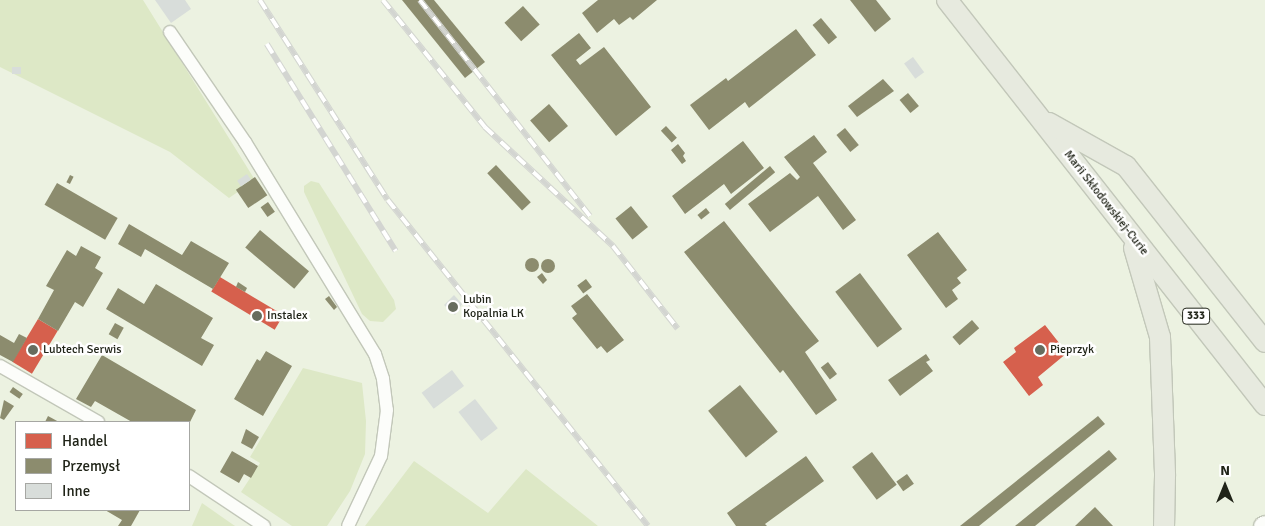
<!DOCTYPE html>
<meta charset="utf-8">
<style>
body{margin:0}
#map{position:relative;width:1265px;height:526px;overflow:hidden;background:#ecf2e1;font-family:Signika,sans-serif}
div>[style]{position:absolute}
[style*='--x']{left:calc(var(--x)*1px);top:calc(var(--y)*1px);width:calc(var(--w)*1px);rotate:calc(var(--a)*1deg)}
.green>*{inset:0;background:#dde8c6}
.shops>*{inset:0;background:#d6604d;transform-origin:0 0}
.industry>*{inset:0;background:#8c8c6e;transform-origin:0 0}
.round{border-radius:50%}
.building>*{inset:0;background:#d8ddda;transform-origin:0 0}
.roads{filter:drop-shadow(1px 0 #c2c7b9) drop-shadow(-1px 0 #c2c7b9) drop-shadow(0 1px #c2c7b9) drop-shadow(0 -1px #c2c7b9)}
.minor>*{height:12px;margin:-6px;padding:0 6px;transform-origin:6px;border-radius:6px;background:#fcfdfa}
.secondary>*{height:19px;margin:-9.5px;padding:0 9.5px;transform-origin:9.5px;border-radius:9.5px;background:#fcfdfa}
.primary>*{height:20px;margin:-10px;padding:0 10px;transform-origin:10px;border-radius:10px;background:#e7eadf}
.rail>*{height:5.5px;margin-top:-2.75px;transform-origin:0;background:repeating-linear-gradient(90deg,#fff 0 11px,#d3d5d1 0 22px);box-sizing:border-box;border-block:1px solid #d3d5d1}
.dots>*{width:14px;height:14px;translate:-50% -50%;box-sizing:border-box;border:2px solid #fff;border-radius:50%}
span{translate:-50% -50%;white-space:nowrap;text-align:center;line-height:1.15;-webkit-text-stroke:5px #fff;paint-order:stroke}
.shield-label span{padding:1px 4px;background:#fff;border:1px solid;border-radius:4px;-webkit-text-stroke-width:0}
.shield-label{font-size:11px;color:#202418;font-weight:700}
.street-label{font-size:12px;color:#202418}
.poi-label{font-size:12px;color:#202418}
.left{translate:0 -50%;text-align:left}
.legend{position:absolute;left:15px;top:421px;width:175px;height:90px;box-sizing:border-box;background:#fff;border:1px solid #a6a7a3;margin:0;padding:6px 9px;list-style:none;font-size:15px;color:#202418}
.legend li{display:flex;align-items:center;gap:10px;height:25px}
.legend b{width:25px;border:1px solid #a6a7a3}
.north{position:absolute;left:1200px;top:461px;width:50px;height:50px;-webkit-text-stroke:4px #fff;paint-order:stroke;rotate:0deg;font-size:14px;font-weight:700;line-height:20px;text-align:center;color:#202418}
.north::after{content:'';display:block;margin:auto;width:18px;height:22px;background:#202418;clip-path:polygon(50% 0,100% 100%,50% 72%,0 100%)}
</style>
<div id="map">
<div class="green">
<div style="clip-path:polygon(0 0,143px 0,255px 180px,229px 198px,170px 152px,0 67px)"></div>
<div style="clip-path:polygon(311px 181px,319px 183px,394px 300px,396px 309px,383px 322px,370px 321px,362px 314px,304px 192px,304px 186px)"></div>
<div style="clip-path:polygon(303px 368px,362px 383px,366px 421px,365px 454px,350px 491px,327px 526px,292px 526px,241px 492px,260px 463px,250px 457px)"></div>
<div style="clip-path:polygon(414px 461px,488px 513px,526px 469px,598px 526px,365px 526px)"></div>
<div style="clip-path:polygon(202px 503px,235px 526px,192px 526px)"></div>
</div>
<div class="shops">
<div style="left:220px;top:277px;width:74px;height:17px;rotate:31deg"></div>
<div style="left:38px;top:319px;width:23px;height:50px;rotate:31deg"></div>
<div style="clip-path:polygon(1045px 325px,1067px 353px,1038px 377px,1043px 385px,1029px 396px,1003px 362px,1016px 352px,1014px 348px)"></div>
</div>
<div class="industry">
<div style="clip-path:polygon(402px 0,434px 0,485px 62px,465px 78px)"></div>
<div style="clip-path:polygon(598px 0,657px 0,633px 20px,630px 17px,619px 25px,614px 19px,597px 33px,582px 13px)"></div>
<div style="clip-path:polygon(850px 0,876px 0,891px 19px,875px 32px)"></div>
<div style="left:523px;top:6px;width:25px;height:25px;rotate:48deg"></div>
<div style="left:821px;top:18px;width:25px;height:11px;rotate:50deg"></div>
<div style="clip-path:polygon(796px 29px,816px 55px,749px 108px,745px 102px,709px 130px,690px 105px,726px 78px,728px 81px)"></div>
<div style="clip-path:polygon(579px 33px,591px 48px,576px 60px,580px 65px,604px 47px,651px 107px,616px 136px,551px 55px)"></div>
<div style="clip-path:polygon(883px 79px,894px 91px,857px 117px,848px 106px)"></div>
<div style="left:908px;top:93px;width:17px;height:11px;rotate:50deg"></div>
<div style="left:549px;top:104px;width:29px;height:25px;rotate:49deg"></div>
<div style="left:666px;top:126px;width:16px;height:7px;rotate:47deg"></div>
<div style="left:845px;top:128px;width:22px;height:11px;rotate:51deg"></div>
<div style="clip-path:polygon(814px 135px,827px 152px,813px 163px,856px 220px,843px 230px,818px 196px,770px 232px,748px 204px,790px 173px,797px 180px,800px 177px,784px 157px)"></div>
<div style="clip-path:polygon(743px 141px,764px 168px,731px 194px,724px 184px,685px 214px,672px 196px)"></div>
<div style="clip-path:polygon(678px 144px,685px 153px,683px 156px,686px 161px,682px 164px,671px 150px)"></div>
<div style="left:496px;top:165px;width:51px;height:12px;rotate:47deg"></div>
<div style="left:770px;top:166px;width:8px;height:59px;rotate:50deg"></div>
<div style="left:70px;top:175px;width:4px;height:8px;rotate:27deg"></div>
<div style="left:255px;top:177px;width:22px;height:23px;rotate:56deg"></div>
<div style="left:57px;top:183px;width:70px;height:25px;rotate:30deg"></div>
<div style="left:268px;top:202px;width:12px;height:9px;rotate:55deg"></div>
<div style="left:631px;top:206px;width:27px;height:20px;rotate:51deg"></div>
<div style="left:706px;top:208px;width:6px;height:11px;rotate:51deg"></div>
<div style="clip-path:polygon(724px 221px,819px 341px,805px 352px,837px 400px,816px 415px,783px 370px,780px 373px,684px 252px)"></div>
<div style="clip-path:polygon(129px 224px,182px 255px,191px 241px,229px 263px,213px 289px,145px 249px,141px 257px,118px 244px)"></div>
<div style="left:260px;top:230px;width:64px;height:23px;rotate:40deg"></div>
<div style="clip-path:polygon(938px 232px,967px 270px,957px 278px,961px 283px,952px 290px,958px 299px,946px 308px,907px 255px)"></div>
<div style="clip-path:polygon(81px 246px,101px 257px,95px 268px,103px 273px,83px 307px,75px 302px,58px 331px,38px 319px,54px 290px,46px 286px,67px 250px,76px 256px)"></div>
<div class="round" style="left:525px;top:258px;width:14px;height:14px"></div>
<div class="round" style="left:541px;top:259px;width:14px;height:14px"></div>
<div style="clip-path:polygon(542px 273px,547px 280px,543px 284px,537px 277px)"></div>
<div style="left:860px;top:273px;width:70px;height:31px;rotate:53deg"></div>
<div style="left:586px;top:279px;width:10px;height:11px;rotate:53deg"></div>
<div style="clip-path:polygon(238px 282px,247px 288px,245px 292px,236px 287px)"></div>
<div style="clip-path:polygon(156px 284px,213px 318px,201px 338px,214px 345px,202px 366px,106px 309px,118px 288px,144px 304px)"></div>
<div style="clip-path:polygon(587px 294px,624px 340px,607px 353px,601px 346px,597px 349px,572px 318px,577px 314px,571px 306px)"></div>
<div style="clip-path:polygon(329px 296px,337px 307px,334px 310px,325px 299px)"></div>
<div style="left:972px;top:320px;width:11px;height:26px;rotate:49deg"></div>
<div style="left:115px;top:323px;width:10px;height:13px;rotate:29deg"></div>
<div style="clip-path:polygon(19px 334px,27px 338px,13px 362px,0 355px,0 335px,14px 343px)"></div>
<div style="clip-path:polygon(266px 351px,292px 366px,263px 416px,234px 399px,257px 359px,260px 361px)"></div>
<div style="clip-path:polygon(926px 354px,930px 360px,926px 362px,933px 371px,900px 396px,888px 380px)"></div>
<div style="clip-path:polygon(102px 355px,196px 410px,190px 422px,132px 422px,95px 401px,91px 407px,76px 399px)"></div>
<div style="left:828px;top:362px;width:15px;height:9px;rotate:53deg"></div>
<div style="left:740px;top:385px;width:60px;height:41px;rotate:51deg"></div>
<div style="left:13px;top:387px;width:12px;height:6px;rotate:35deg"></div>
<div style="clip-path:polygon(4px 400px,14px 406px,4px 420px,0 418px)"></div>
<div style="clip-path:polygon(48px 416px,59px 422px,45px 422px)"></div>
<div style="clip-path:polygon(1098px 416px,1105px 424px,979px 526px,960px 526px)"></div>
<div style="clip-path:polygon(246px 429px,259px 437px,252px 449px,241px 443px)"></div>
<div style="clip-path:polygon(1109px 450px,1117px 459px,1035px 526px,1015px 526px)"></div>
<div style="clip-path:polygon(232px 451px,258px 466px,251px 478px,244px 474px,239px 483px,220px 472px)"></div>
<div style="left:872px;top:452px;width:41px;height:25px;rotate:53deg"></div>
<div style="clip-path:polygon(806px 456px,824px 481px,765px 524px,767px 526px,736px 526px,727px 513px)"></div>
<div style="left:907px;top:474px;width:12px;height:13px;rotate:55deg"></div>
<div style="clip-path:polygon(1095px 507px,1113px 526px,1075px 526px)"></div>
<div style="clip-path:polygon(105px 510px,140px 510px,131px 526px,118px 526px,122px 520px)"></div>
</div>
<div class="building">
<div style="clip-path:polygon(155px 0,185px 0,191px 9px,171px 23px)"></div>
<div style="left:913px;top:57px;width:19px;height:11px;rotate:54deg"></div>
<div style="left:12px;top:67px;width:9px;height:7px"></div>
<div style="left:247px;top:174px;width:7px;height:12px;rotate:56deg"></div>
<div style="clip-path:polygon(454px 295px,462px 304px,455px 315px,444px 305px)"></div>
<div style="left:452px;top:370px;width:20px;height:38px;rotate:53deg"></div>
<div style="left:475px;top:399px;width:37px;height:21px;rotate:52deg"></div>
</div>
<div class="roads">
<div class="minor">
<div style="--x:170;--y:32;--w:133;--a:55.7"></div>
<div style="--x:245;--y:142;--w:249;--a:58.5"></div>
<div style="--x:375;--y:354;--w:26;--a:72"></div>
<div style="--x:383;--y:379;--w:31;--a:83"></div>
<div style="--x:387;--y:410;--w:46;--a:97.4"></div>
<div style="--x:381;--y:456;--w:77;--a:115.2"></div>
<div style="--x:0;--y:366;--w:113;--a:29.7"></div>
<div style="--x:189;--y:476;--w:90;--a:33.7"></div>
</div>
<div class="secondary">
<div style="--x:1263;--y:526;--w:2;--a:-27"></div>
</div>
<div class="primary">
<div style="--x:947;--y:0;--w:515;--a:51.86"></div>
<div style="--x:1049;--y:123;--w:88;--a:29.2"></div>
<div style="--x:1126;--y:166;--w:224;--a:51.7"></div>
<div style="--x:1134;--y:248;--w:93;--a:73.7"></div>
<div style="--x:1160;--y:337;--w:139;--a:87.9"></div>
<div style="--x:1165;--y:476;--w:50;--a:91.1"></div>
</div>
</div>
<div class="rail">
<div style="--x:260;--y:0;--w:237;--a:57.4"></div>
<div style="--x:388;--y:200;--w:417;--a:51.4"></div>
<div style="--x:383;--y:0;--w:163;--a:51.2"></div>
<div style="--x:485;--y:127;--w:175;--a:42.9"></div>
<div style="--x:613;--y:246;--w:105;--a:51.9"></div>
<div style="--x:420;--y:0;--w:275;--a:51.8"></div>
<div style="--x:267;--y:44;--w:244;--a:58.1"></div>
</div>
<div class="dots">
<div style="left:453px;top:307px;background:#676c5e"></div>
<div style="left:257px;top:316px;background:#676c5e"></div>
<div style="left:33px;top:350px;background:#676c5e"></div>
<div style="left:1040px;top:350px;background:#676c5e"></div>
</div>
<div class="shield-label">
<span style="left:1196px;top:316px">333</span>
</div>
<div class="street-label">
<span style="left:1106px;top:203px;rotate:52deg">Marii Skłodowskiej-Curie</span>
</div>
<div class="poi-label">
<span class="left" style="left:463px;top:307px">Lubin<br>Kopalnia LK</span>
<span class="left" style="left:267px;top:316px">Instalex</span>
<span class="left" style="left:43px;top:350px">Lubtech Serwis</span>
<span class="left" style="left:1050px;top:350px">Pieprzyk</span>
</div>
<ul class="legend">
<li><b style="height:14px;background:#d6604d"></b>Handel</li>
<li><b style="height:14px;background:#8c8c6e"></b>Przemysł</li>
<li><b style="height:14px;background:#d8ddda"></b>Inne</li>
</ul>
<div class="north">N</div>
</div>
